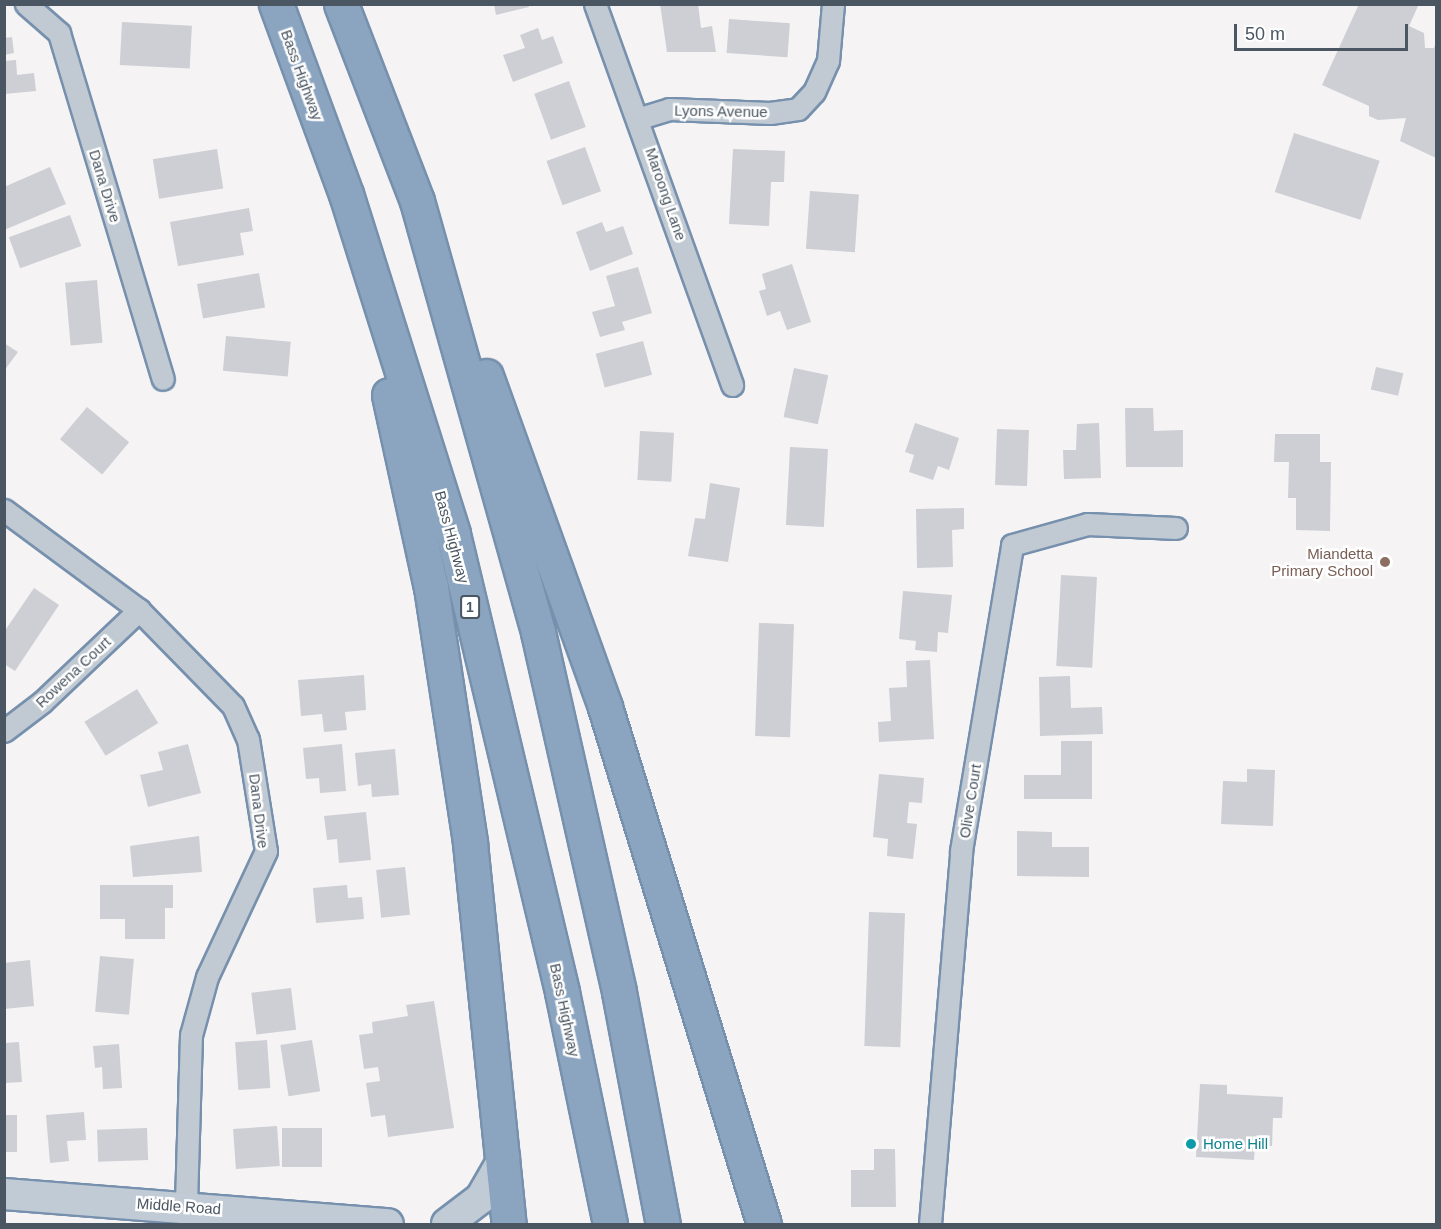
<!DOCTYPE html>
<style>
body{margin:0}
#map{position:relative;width:1441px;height:1229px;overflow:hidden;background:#f5f3f3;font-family:Arial,sans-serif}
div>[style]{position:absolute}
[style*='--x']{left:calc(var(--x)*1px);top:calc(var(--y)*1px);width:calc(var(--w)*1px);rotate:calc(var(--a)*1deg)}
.building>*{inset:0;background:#cdcfd5;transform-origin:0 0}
.roads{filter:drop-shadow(2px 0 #7690ad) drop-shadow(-2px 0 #7690ad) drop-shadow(0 2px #7690ad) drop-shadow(0 -2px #7690ad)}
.street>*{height:21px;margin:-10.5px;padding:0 10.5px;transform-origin:10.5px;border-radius:10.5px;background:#c1cad2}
.secondary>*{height:30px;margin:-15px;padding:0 15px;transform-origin:15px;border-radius:15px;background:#c1cbd6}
.highway>*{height:33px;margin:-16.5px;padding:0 16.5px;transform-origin:16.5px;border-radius:16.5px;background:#8ba5c1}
.dots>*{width:16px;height:16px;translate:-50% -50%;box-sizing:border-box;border:3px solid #fff;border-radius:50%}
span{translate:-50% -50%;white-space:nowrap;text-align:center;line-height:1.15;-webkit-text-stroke:5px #fff;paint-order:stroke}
.shield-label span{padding:2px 4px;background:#fff;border:2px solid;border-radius:4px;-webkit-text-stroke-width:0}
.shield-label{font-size:14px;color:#4a5661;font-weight:700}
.street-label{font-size:15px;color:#4a5661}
.education-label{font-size:15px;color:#785e54}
.right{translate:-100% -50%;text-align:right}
.culture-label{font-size:15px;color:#0d838f}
.left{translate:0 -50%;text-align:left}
.frame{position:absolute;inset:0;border:6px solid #4a5661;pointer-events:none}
.scale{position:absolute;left:1234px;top:24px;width:174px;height:27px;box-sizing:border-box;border:3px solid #4a5661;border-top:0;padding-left:8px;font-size:18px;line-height:21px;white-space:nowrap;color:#4a5661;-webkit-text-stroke:4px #fff;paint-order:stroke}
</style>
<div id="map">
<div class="building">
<div style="clip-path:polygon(494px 4px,528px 4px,529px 7px,496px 15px)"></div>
<div style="clip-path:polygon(660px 4px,698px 4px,701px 28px,712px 26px,716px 52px,667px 52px)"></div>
<div style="clip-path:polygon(1359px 4px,1419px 4px,1409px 26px,1424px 33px,1425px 48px,1434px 48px,1436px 43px,1436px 158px,1400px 141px,1406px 118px,1378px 120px,1369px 116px,1369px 106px,1322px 85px)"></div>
<div style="left:729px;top:19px;width:61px;height:34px;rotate:4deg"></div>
<div style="left:122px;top:22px;width:70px;height:43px;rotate:3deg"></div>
<div style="clip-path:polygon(538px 28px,542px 40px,553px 36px,563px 63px,513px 82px,503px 55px,525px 48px,520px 35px)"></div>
<div style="clip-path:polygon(12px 37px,14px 53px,4px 55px,4px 38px)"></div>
<div style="clip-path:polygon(16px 60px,17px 75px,34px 73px,36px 91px,4px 94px,4px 61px)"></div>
<div style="left:569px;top:81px;width:49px;height:37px;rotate:70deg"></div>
<div style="left:1294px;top:133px;width:90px;height:62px;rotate:18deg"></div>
<div style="left:585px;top:147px;width:47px;height:41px;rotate:70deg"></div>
<div style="left:217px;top:149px;width:40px;height:65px;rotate:81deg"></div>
<div style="clip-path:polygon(733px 149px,785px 151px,784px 182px,771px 182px,769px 226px,729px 224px)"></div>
<div style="clip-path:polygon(50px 167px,66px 204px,4px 230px,4px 187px)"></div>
<div style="left:810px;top:191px;width:49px;height:58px;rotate:4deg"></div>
<div style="clip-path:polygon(249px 208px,253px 231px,240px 233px,244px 255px,178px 266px,170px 222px)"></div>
<div style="left:70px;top:215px;width:33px;height:65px;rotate:70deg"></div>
<div style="clip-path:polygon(602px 222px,606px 232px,623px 226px,633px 254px,590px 271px,576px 232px)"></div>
<div style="clip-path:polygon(792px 264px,811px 322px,787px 330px,780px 311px,767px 316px,759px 291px,766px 289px,762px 274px)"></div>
<div style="clip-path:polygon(638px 267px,652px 313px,622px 322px,625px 330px,600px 337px,592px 312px,615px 306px,606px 276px)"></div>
<div style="left:259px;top:273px;width:35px;height:63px;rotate:80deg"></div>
<div style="left:97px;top:280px;width:63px;height:32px;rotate:85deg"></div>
<div style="left:226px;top:336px;width:65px;height:35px;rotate:5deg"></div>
<div style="left:643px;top:341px;width:35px;height:49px;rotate:75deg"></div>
<div style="clip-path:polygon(4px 343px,18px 352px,4px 371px)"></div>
<div style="left:1376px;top:367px;width:28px;height:23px;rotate:13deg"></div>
<div style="left:794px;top:368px;width:35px;height:50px;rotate:12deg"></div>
<div style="left:87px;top:407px;width:55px;height:42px;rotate:40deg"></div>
<div style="clip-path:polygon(1125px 408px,1153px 408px,1154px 431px,1183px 430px,1183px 467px,1126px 467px)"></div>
<div style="clip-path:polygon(915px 423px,959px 438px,949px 470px,938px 466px,933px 480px,909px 472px,914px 455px,905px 452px)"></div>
<div style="clip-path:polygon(1099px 423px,1101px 478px,1064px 479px,1063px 450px,1076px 450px,1077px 424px)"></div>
<div style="left:997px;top:429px;width:32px;height:56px;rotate:2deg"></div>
<div style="left:640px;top:431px;width:34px;height:49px;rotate:3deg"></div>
<div style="clip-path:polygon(1275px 434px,1320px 434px,1320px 462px,1331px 462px,1330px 531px,1296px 530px,1296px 498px,1288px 498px,1289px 462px,1274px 462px)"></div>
<div style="left:790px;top:447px;width:38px;height:78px;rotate:3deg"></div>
<div style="clip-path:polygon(710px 483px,740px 488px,728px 562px,688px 556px,695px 518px,705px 519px)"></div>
<div style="clip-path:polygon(964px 508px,964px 529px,952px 530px,953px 567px,917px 568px,916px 509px)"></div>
<div style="left:1061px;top:575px;width:36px;height:91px;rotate:3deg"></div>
<div style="clip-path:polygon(34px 588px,59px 605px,15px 671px,4px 664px,4px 632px)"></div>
<div style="clip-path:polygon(903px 591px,952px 595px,948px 633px,938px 632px,937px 652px,915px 650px,916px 641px,899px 639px)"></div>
<div style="left:759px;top:623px;width:35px;height:113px;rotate:2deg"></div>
<div style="clip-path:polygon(930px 660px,934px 739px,879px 742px,878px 722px,891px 721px,889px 688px,907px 687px,906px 661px)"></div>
<div style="clip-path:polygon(364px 675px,366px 710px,345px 712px,347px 730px,324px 732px,322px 714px,301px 716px,298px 680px)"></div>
<div style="clip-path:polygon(1070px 676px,1071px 708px,1102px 707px,1103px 734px,1040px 736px,1039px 677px)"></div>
<div style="left:137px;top:689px;width:40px;height:62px;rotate:58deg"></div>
<div style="clip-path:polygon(1061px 741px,1092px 741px,1092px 799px,1024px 799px,1024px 775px,1061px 775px)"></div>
<div style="clip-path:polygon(188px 744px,201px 793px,148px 807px,140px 775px,163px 770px,158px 752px)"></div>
<div style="clip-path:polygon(342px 744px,346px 791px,320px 793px,319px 778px,306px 779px,303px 748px)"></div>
<div style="clip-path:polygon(395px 749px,399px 795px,372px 797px,371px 784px,358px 786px,355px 753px)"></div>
<div style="clip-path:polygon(1247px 769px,1275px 770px,1273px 826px,1221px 824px,1223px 781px,1247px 782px)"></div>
<div style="clip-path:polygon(879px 774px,924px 778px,922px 803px,909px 802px,907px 823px,917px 824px,913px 859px,887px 856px,888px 839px,873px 837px)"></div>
<div style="clip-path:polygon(366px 812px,371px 860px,339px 863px,337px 839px,327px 840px,324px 816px)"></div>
<div style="clip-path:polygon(1017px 831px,1052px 832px,1052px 847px,1089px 847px,1089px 877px,1017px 876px)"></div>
<div style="clip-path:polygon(199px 836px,202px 872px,133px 877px,130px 846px)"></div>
<div style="left:405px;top:867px;width:48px;height:29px;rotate:84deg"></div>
<div style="clip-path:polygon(100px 885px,173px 885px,173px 908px,165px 908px,165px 939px,125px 939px,125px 919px,100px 919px)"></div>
<div style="clip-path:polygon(347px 885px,348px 898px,362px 897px,364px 919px,316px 923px,313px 888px)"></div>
<div style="left:869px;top:912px;width:36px;height:134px;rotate:2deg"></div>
<div style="left:100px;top:956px;width:34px;height:56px;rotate:5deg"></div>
<div style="clip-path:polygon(30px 960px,34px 1006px,4px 1009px,4px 963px)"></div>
<div style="left:291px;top:988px;width:42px;height:40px;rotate:83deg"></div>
<div style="clip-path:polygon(434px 1001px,454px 1128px,388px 1137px,385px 1115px,371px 1117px,366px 1083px,380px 1081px,378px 1067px,364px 1069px,359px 1035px,373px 1033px,372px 1022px,408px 1016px,406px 1005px)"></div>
<div style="left:267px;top:1040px;width:48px;height:32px;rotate:86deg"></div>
<div style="left:312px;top:1040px;width:52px;height:32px;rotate:81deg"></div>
<div style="clip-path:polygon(19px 1042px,22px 1082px,5px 1083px,5px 1043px)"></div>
<div style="clip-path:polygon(119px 1044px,122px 1088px,103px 1089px,102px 1067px,95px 1068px,93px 1046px)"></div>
<div style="clip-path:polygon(1200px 1084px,1227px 1085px,1227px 1094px,1283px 1097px,1282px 1118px,1273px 1118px,1272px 1146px,1255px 1146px,1254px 1160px,1196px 1157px)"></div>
<div style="clip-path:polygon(84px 1112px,86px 1140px,67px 1141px,69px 1161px,50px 1163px,46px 1115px)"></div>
<div style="left:4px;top:1115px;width:13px;height:37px"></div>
<div style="left:277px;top:1126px;width:40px;height:44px;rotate:86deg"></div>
<div style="left:147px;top:1128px;width:32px;height:50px;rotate:88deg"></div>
<div style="left:282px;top:1128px;width:40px;height:39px"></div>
<div style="clip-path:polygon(874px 1149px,895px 1149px,896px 1207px,851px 1207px,851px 1170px,874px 1170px)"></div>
</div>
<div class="roads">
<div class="street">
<div style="--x:26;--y:4;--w:44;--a:41.3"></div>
<div style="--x:59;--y:33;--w:361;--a:73.3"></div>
<div style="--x:595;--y:4;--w:405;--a:70.2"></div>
<div style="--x:640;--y:118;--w:30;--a:-17"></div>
<div style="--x:669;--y:109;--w:101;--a:2.3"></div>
<div style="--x:770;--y:113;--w:28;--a:-8"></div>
<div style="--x:798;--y:109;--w:23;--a:-47"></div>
<div style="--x:814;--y:92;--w:34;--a:-66"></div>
<div style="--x:828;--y:61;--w:57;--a:-85"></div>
<div style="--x:4;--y:510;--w:168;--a:36.5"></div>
<div style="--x:139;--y:610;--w:134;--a:45.6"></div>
<div style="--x:233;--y:706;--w:36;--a:66"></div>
<div style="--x:248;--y:739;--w:113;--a:80.9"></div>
<div style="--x:266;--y:851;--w:139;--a:115.1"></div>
<div style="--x:207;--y:977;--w:60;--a:105.4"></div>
<div style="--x:191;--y:1035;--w:171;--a:91.7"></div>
<div style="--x:4;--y:731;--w:48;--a:-37.3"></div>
<div style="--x:42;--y:702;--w:134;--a:-43.5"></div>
<div style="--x:930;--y:1224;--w:374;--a:-85.2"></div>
<div style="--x:961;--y:851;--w:310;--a:-80.5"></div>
<div style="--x:1012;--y:545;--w:78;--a:-15.6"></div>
<div style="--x:1087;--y:524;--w:89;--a:2.6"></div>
</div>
<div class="secondary">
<div style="--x:4;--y:1194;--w:385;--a:4.5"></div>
<div style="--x:447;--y:1224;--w:43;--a:-37.4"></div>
<div style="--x:481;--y:1198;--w:46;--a:-60.1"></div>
</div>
<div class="highway">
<div style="--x:276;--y:4;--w:202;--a:69.8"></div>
<div style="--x:346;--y:194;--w:356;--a:72.5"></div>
<div style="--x:453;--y:534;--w:471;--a:76.6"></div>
<div style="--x:562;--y:992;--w:237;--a:78.3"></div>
<div style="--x:341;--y:4;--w:211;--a:68.9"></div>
<div style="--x:417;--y:201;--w:448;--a:74.3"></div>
<div style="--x:538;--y:632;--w:369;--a:77.3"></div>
<div style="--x:619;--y:992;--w:236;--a:79.3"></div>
<div style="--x:486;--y:376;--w:352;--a:70.2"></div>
<div style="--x:605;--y:707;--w:541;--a:72.91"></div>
<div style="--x:389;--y:395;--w:197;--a:77.7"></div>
<div style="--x:431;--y:587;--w:259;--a:81.3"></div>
<div style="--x:470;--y:843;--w:383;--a:84.2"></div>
</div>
</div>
<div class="dots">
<div style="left:1385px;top:562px;background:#8d6e63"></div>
<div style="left:1191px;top:1144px;background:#0f9aa8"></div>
</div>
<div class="shield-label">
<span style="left:470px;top:607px">1</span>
</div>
<div class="street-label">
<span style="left:302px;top:75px;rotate:70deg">Bass Highway</span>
<span style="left:721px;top:111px;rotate:1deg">Lyons Avenue</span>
<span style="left:105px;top:186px;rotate:73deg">Dana Drive</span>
<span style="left:666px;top:194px;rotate:71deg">Maroong Lane</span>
<span style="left:452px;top:537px;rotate:75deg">Bass Highway</span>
<span style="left:73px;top:672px;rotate:-43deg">Rowena Court</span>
<span style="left:970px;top:801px;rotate:-81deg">Olive Court</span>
<span style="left:259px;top:811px;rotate:83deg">Dana Drive</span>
<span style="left:565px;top:1010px;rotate:78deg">Bass Highway</span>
<span style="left:179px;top:1206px;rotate:4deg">Middle Road</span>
</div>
<div class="education-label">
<span class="right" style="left:1373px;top:562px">Miandetta<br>Primary School</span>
</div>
<div class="culture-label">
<span class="left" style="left:1203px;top:1144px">Home Hill</span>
</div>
<div class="frame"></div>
<div class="scale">50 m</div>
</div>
